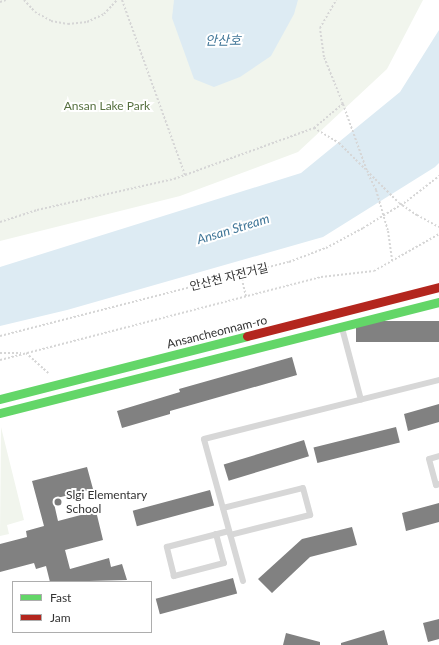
<!DOCTYPE html>
<meta charset="utf-8">
<style>
body{margin:0}
#map{position:relative;width:439px;height:645px;overflow:hidden;background:#fff;font-family:Lato,"Noto Sans KR",sans-serif}
div>[style]{position:absolute}
[style*='--x']{left:calc(var(--x)*1px);top:calc(var(--y)*1px);width:calc(var(--w)*1px);rotate:calc(var(--a)*1deg)}
.green>*{inset:0;background:#f1f5ed}
.water>*{inset:0;background:#ddebf3}
.building>*{inset:0;background:#818181;transform-origin:0 0}
.path>*{height:2px;margin-top:-1px;transform-origin:0;background:repeating-linear-gradient(90deg,#d6d6d6 0 2px,transparent 0 4px)}
.lane>*{height:6px;margin:-3px;padding:0 3px;transform-origin:3px;border-radius:3px;background:#d7d7d7}
.fast>*{height:9px;margin:-4.5px;padding:0 4.5px;transform-origin:4.5px;border-radius:4.5px;background:#63d668}
.jam>*{height:9px;margin:-4.5px;padding:0 4.5px;transform-origin:4.5px;border-radius:4.5px;background:#b3261e}
.path-bridge>*{height:2px;margin-top:-1px;transform-origin:0;background:repeating-linear-gradient(90deg,#d6d6d6 0 2px,transparent 0 4px)}
.dots>*{width:11px;height:11px;translate:-50% -50%;box-sizing:border-box;border:2px solid #fff;border-radius:50%}
span{translate:-50% -50%;white-space:nowrap;text-align:center;line-height:1.15;-webkit-text-stroke:4px #fff;paint-order:stroke}
.park-label{font-size:12px;color:#56703f}
.street-label{font-size:12px;color:#333}
.poi-label{font-size:12px;color:#333}
.left{translate:0 -50%;text-align:left}
.water-label{font-size:13px;color:#3f7597;font-style:italic}
.legend{position:absolute;left:12px;top:581px;width:140px;height:52px;box-sizing:border-box;background:#fff;border:1px solid #adadad;margin:0;padding:5px 7px;list-style:none;font-size:12px;color:#333}
.legend li{display:flex;align-items:center;gap:8px;height:20px}
.legend b{width:20px;border:1px solid #adadad}
</style>
<div id="map">
<div class="green">
<div style="clip-path:polygon(0 0,423px 0,387px 69px,298px 152px,180px 196px,0 241px)"></div>
<div style="clip-path:polygon(1px 427px,24px 520px,7px 525px,9px 534px,0 536px)"></div>
</div>
<div class="water">
<div style="clip-path:polygon(174px 0,298px 0,294px 14px,271px 56px,240px 77px,214px 87px,194px 79px,172px 18px)"></div>
<div style="clip-path:polygon(439px 30px,439px 163px,435px 167px,323px 237px,67px 310px,0 326px,0 267px,301px 173px,400px 92px)"></div>
</div>
<div class="building">
<div style="left:439px;top:321px;width:21px;height:83px;rotate:90deg"></div>
<div style="clip-path:polygon(292px 357px,297px 375px,170px 411px,170px 414px,122px 428px,117px 411px,180px 392px,179px 389px)"></div>
<div style="clip-path:polygon(439px 404px,439px 422px,408px 431px,404px 414px)"></div>
<div style="left:396px;top:427px;width:16px;height:85px;rotate:76deg"></div>
<div style="left:304px;top:440px;width:17px;height:84px;rotate:73deg"></div>
<div style="clip-path:polygon(87px 467px,93px 489px,53px 499px,58px 521px,96px 511px,103px 540px,65px 550px,70px 569px,109px 558px,111px 567px,122px 564px,127px 580px,50px 582px,46px 566px,36px 569px,34px 563px,0 572px,0 544px,27px 537px,26px 531px,44px 526px,32px 481px)"></div>
<div style="left:210px;top:490px;width:16px;height:80px;rotate:75deg"></div>
<div style="clip-path:polygon(439px 503px,439px 522px,406px 531px,402px 513px)"></div>
<div style="clip-path:polygon(352px 527px,357px 545px,310px 557px,272px 593px,258px 579px,302px 539px)"></div>
<div style="left:233px;top:578px;width:16px;height:80px;rotate:75deg"></div>
<div style="clip-path:polygon(439px 619px,439px 639px,428px 642px,423px 623px)"></div>
<div style="clip-path:polygon(384px 630px,388px 645px,341px 645px,341px 643px)"></div>
<div style="clip-path:polygon(286px 633px,320px 642px,320px 645px,283px 645px)"></div>
</div>
<div class="path">
<div style="--x:24;--y:0;--w:16;--a:47"></div>
<div style="--x:35;--y:12;--w:18;--a:29"></div>
<div style="--x:51;--y:21;--w:17;--a:10"></div>
<div style="--x:68;--y:24;--w:19;--a:-6"></div>
<div style="--x:87;--y:22;--w:19;--a:-25"></div>
<div style="--x:104;--y:14;--w:19;--a:-47"></div>
<div style="--x:122;--y:0;--w:186;--a:70.2"></div>
<div style="--x:0;--y:2;--w:6;--a:-18"></div>
<div style="--x:417;--y:215;--w:25;--a:29"></div>
<div style="--x:0;--y:222;--w:39;--a:-18"></div>
<div style="--x:37;--y:210;--w:140;--a:-12.8"></div>
<div style="--x:174;--y:179;--w:149;--a:-20"></div>
<div style="--x:314;--y:128;--w:38;--a:-40"></div>
<div style="--x:343;--y:104;--w:51;--a:-112"></div>
<div style="--x:324;--y:57;--w:29;--a:-98"></div>
<div style="--x:320;--y:28;--w:32;--a:-60"></div>
<div style="--x:388;--y:231;--w:30;--a:82"></div>
<div style="--x:241;--y:275;--w:23;--a:77"></div>
<div style="--x:0;--y:336;--w:298;--a:-14.4"></div>
<div style="--x:289;--y:262;--w:40;--a:-21"></div>
<div style="--x:326;--y:248;--w:42;--a:-28.4"></div>
<div style="--x:363;--y:228;--w:52;--a:-31.5"></div>
<div style="--x:407;--y:201;--w:41;--a:-38"></div>
<div style="--x:0;--y:353;--w:21;--a:0"></div>
<div style="--x:26;--y:353;--w:30;--a:42"></div>
<div style="--x:0;--y:360;--w:332;--a:-14.5"></div>
<div style="--x:321;--y:277;--w:53;--a:-6.5"></div>
<div style="--x:374;--y:271;--w:75;--a:-29.6"></div>
</div>
<div class="lane">
<div style="--x:342;--y:328;--w:74;--a:75.2"></div>
<div style="--x:439;--y:456;--w:10;--a:163"></div>
<div style="--x:429;--y:459;--w:27;--a:75"></div>
<div style="--x:436;--y:485;--w:3;--a:-18"></div>
<div style="--x:223;--y:508;--w:82;--a:-14"></div>
<div style="--x:303;--y:488;--w:28;--a:75"></div>
<div style="--x:310;--y:515;--w:82;--a:166"></div>
<div style="--x:216;--y:534;--w:30;--a:75"></div>
<div style="--x:224;--y:563;--w:52;--a:165.4"></div>
<div style="--x:174;--y:576;--w:30;--a:-104"></div>
<div style="--x:167;--y:547;--w:64;--a:-14.5"></div>
<div style="--x:243;--y:581;--w:147;--a:-105.4"></div>
<div style="--x:204;--y:439;--w:242;--a:-14.1"></div>
</div>
<div class="fast">
<div style="--x:0;--y:399;--w:255;--a:-14.3"></div>
<div style="--x:0;--y:413;--w:453;--a:-14.2"></div>
</div>
<div class="jam">
<div style="--x:247;--y:336;--w:198;--a:-14.3"></div>
</div>
<div class="path-bridge">
<div style="--x:343;--y:104;--w:71;--a:70.3"></div>
<div style="--x:367;--y:171;--w:45;--a:45"></div>
<div style="--x:399;--y:203;--w:22;--a:34"></div>
<div style="--x:314;--y:128;--w:29;--a:31"></div>
<div style="--x:339;--y:143;--w:37;--a:45"></div>
<div style="--x:368;--y:174;--w:18;--a:63"></div>
<div style="--x:376;--y:190;--w:43;--a:73.7"></div>
</div>
<div class="dots">
<div style="left:58px;top:502px;background:#7a7a7a"></div>
</div>
<div class="park-label">
<span style="left:107px;top:106px">Ansan Lake Park</span>
</div>
<div class="street-label">
<span style="left:229px;top:277px;rotate:-14deg">안산천 자전거길</span>
<span style="left:217px;top:332px;rotate:-14deg">Ansancheonnam-ro</span>
</div>
<div class="poi-label">
<span class="left" style="left:66px;top:502px">Slgi Elementary<br>School</span>
</div>
<div class="water-label">
<span style="left:223px;top:40px">안산호</span>
<span style="left:233px;top:229px;rotate:-17deg">Ansan Stream</span>
</div>
<ul class="legend">
<li><b style="height:5px;background:#63d668"></b>Fast</li>
<li><b style="height:5px;background:#b3261e"></b>Jam</li>
</ul>
</div>
